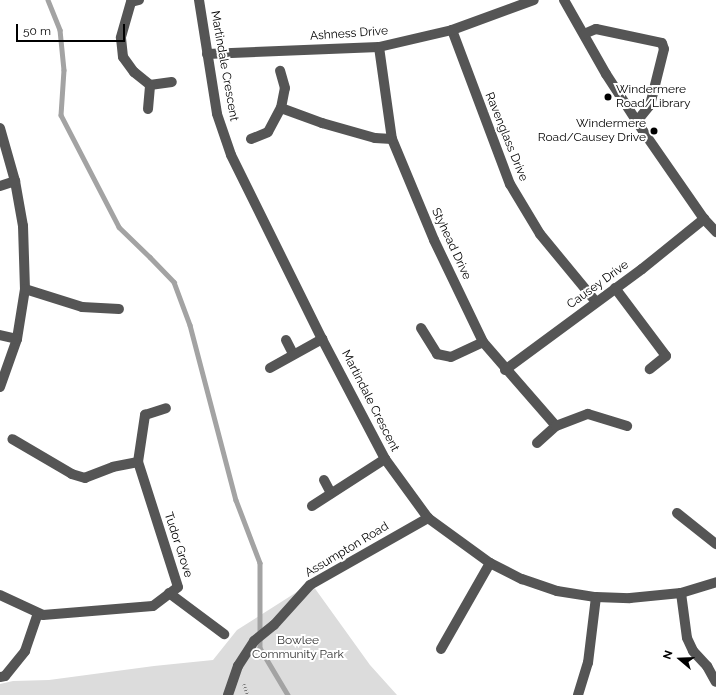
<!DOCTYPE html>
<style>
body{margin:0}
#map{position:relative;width:716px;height:695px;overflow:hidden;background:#fff;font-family:Raleway,sans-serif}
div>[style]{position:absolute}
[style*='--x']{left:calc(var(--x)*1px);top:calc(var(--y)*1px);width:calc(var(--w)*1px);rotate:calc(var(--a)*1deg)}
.green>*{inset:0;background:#dcdcdc}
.stream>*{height:4.5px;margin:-2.25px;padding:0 2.25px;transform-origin:2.25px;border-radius:2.25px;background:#a3a3a3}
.path>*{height:2.5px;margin-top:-1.25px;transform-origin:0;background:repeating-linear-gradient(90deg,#777 0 1px,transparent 0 3px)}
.minor>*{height:10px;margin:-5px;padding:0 5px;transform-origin:5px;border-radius:5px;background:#555}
.dots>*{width:11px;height:11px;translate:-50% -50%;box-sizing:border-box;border:2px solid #fff;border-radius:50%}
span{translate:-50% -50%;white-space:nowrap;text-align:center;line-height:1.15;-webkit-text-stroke:4px #fff;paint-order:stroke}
.street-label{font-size:12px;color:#000}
.poi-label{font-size:12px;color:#000}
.left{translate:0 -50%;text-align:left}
.right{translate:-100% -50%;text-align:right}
.park-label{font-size:12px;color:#333}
.north{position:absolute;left:660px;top:639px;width:40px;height:40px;-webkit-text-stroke:3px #fff;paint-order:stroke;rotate:289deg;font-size:11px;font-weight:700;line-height:16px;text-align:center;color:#000}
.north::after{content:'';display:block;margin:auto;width:14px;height:18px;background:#000;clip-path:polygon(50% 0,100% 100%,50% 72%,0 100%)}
.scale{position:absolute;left:16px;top:24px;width:109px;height:18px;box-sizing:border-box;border:2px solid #000;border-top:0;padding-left:5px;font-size:12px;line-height:14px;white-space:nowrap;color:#000;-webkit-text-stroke:3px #fff;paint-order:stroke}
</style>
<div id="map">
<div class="green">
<div style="clip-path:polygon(311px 583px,370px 665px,397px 695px,0 695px,0 684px,13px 681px,49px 680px,154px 666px,213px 660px,237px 630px)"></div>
</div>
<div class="stream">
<div style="--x:48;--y:0;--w:32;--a:68"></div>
<div style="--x:60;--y:30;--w:40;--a:84.3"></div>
<div style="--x:64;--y:70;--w:45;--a:93.8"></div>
<div style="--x:61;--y:115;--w:126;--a:62.6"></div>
<div style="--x:119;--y:227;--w:43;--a:44.1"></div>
<div style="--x:150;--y:257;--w:35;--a:46"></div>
<div style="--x:174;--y:282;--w:46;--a:69.6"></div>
<div style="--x:190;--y:325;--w:181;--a:75.3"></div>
<div style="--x:236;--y:500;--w:67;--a:69.1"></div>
<div style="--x:260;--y:563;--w:85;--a:90"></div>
<div style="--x:260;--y:648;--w:55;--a:59.2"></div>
</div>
<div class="path">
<div style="--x:244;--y:684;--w:12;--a:70"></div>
</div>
<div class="minor">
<div style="--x:139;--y:0;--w:8;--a:166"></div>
<div style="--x:131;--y:2;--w:37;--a:106"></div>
<div style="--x:121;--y:38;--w:19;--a:84"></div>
<div style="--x:123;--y:57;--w:19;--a:54"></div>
<div style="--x:134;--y:72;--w:21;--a:39"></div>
<div style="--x:150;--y:85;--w:22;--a:-8"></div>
<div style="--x:199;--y:0;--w:115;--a:81"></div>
<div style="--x:217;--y:114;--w:43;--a:71.1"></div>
<div style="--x:231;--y:155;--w:205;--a:63.7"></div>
<div style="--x:322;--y:339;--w:136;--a:62.3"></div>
<div style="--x:385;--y:459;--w:73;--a:53.9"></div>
<div style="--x:428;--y:518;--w:77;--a:36"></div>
<div style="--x:490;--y:563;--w:36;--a:27"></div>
<div style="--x:522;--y:579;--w:37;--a:19"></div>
<div style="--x:557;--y:591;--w:39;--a:9"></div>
<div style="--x:596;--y:597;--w:34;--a:2"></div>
<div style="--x:630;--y:598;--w:51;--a:-5.6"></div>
<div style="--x:681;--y:593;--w:37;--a:-17"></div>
<div style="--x:564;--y:0;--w:85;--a:60.4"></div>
<div style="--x:606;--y:74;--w:68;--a:57"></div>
<div style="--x:643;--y:131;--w:107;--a:55.3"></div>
<div style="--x:704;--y:219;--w:18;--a:47"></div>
<div style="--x:452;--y:30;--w:165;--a:69.4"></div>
<div style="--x:510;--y:184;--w:58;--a:59"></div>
<div style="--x:540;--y:234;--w:88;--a:50.5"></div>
<div style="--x:584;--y:34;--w:13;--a:-23"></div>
<div style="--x:596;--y:29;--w:67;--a:12"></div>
<div style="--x:662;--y:43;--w:6;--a:72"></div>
<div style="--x:664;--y:49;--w:58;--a:104"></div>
<div style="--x:650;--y:105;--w:21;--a:129"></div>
<div style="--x:379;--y:47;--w:93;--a:82"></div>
<div style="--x:392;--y:139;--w:109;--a:67.4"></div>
<div style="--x:434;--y:240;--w:113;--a:64.3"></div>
<div style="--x:483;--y:342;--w:111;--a:49"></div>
<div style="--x:207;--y:54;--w:172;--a:-2.3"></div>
<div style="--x:379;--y:47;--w:75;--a:-13.1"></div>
<div style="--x:452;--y:30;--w:87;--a:-20.1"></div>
<div style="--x:281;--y:108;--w:44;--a:20.1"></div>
<div style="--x:322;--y:123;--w:55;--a:15.8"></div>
<div style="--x:375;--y:138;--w:17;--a:3"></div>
<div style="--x:148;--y:109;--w:24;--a:-85"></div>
<div style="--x:0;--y:128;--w:55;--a:74.2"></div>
<div style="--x:15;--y:181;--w:46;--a:79.9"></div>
<div style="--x:23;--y:226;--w:63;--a:88.2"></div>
<div style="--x:25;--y:289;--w:51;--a:99.1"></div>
<div style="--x:17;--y:339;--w:51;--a:109.5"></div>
<div style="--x:251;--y:139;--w:18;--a:-22"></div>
<div style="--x:268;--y:132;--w:27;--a:-62"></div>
<div style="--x:281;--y:108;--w:20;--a:-79"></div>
<div style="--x:285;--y:88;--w:18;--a:-106"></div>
<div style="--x:0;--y:186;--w:16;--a:-18"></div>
<div style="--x:615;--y:288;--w:85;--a:53.1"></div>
<div style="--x:666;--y:356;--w:21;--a:141"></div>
<div style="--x:25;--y:289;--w:60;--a:17.5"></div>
<div style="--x:82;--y:307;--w:37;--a:3"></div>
<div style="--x:421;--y:328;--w:31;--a:58"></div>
<div style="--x:437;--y:354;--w:14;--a:12"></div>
<div style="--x:451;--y:357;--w:35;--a:-25"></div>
<div style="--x:0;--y:335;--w:17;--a:13"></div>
<div style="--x:286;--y:340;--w:16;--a:63"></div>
<div style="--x:270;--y:368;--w:60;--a:-29.1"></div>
<div style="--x:505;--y:370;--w:170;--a:-36.4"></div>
<div style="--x:642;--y:269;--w:80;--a:-38.9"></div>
<div style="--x:537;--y:443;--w:25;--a:-42"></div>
<div style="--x:556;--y:426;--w:34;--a:-21"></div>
<div style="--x:588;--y:414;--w:41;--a:17.1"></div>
<div style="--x:138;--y:462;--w:48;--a:-81.5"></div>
<div style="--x:145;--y:415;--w:22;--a:-18"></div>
<div style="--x:324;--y:480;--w:15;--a:62"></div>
<div style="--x:312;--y:506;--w:87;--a:-32.8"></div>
<div style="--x:677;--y:513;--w:50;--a:38.5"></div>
<div style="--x:169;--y:593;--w:69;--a:36.7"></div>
<div style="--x:681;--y:593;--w:45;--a:82.4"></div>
<div style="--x:687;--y:638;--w:14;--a:65"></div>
<div style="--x:693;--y:651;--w:21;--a:47"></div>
<div style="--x:707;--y:666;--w:18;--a:61"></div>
<div style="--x:0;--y:595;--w:47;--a:24.9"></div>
<div style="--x:43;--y:615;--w:110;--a:-4.7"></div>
<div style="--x:153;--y:606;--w:31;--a:-37"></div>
<div style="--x:178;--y:587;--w:131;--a:-107.7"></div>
<div style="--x:138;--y:462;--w:25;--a:169"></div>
<div style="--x:113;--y:467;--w:30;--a:159"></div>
<div style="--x:85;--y:478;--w:14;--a:-163"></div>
<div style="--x:72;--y:474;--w:69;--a:-149.7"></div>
<div style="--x:441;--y:649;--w:99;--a:-60.3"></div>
<div style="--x:0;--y:677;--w:5;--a:-11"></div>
<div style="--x:5;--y:676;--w:32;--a:-51"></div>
<div style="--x:25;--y:651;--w:40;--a:-71.1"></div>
<div style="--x:228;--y:695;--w:31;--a:-71"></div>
<div style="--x:238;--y:666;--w:30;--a:-57"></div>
<div style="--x:254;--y:641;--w:26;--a:-39"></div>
<div style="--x:274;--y:625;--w:54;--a:-48"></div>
<div style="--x:310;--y:585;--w:136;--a:-29.6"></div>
<div style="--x:578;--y:695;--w:34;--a:-73"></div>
<div style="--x:588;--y:663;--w:66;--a:-83.1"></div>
</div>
<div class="dots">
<div style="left:608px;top:97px;background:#000"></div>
<div style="left:654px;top:131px;background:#000"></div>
</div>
<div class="street-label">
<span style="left:349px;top:34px;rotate:-4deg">Ashness Drive</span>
<span style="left:224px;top:66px;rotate:80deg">Martindale Crescent</span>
<span style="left:506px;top:137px;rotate:68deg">Ravenglass Drive</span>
<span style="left:451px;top:244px;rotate:65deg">Styhead Drive</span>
<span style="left:598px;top:285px;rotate:-36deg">Causey Drive</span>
<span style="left:370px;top:401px;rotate:63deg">Martindale Crescent</span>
<span style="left:178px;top:545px;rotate:72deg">Tudor Grove</span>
<span style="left:347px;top:550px;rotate:-31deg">Assumpton Road</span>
</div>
<div class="poi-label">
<span class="left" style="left:616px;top:97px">Windermere<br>Road/Library</span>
<span class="right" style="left:646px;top:131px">Windermere<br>Road/Causey Drive</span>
</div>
<div class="park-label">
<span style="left:298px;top:648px">Bowlee<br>Community Park</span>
</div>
<div class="north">N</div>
<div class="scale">50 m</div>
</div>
